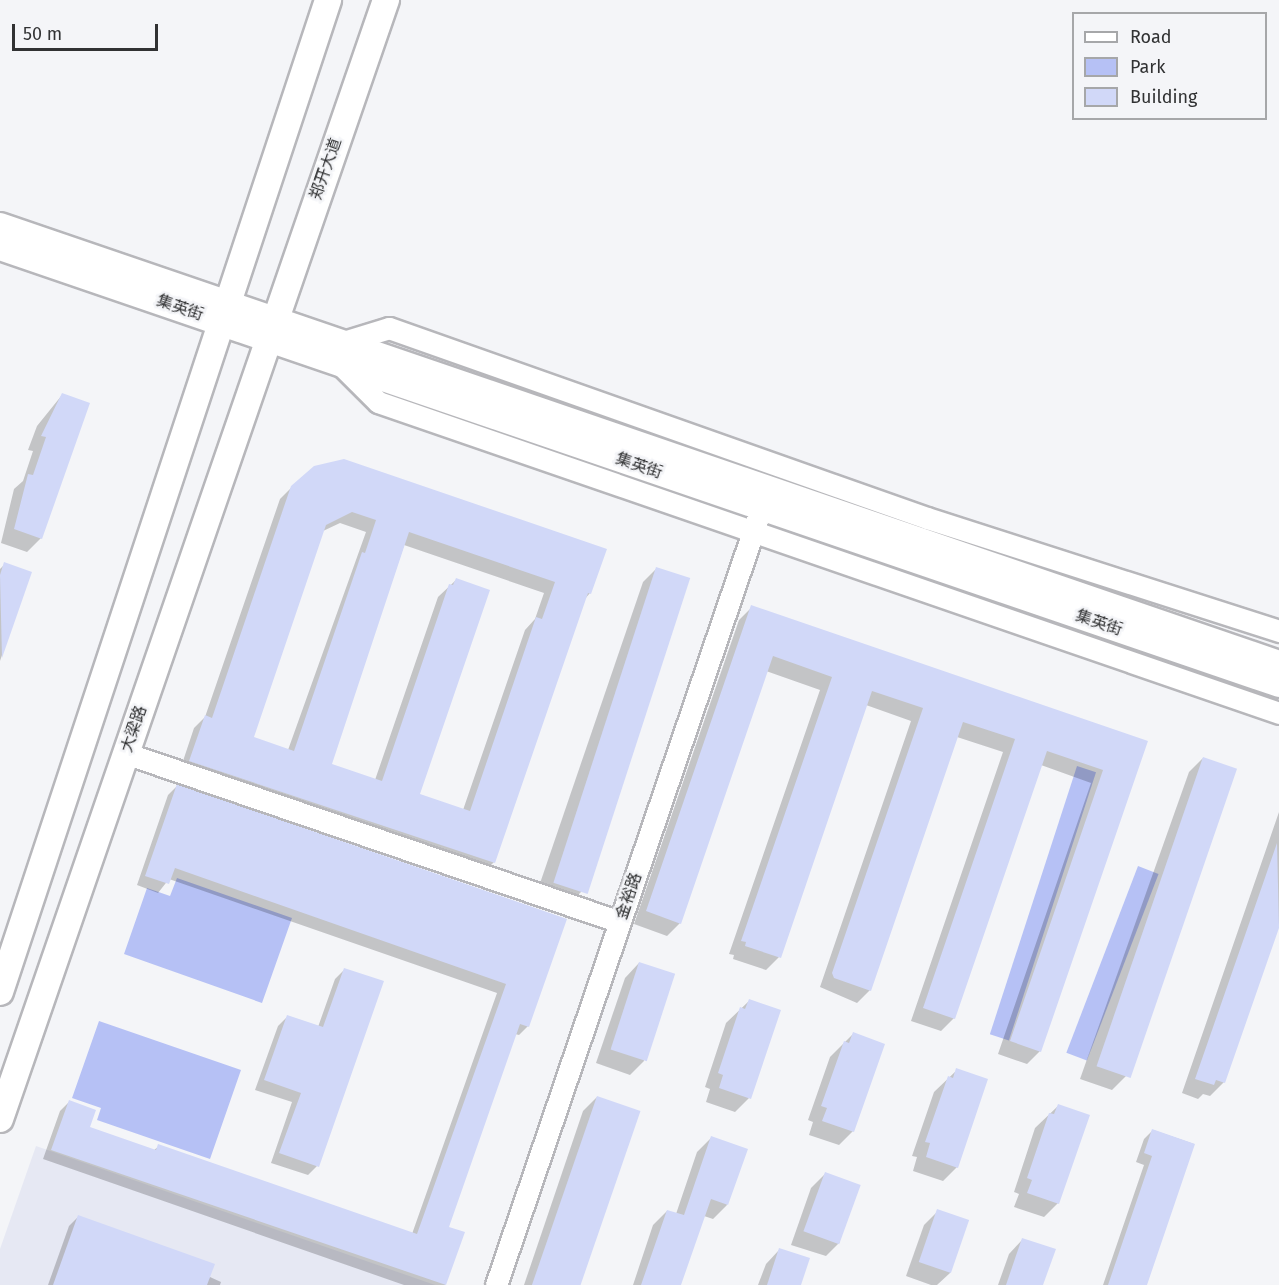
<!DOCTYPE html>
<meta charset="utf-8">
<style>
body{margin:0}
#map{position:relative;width:1279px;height:1285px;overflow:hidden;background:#f4f5f8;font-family:"Fira Sans","Noto Sans SC",sans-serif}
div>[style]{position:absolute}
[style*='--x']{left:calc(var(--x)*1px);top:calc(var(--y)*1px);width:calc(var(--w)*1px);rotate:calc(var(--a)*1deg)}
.built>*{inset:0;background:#e6e8f3}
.green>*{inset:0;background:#b6c1f5;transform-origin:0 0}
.shadow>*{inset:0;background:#0003}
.building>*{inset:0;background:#d1d8f8;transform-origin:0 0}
.roads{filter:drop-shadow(2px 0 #b7b7bb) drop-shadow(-2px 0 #b7b7bb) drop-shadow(0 2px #b7b7bb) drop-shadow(0 -2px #b7b7bb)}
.minor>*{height:21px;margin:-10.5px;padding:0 10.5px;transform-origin:10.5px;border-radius:10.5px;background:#fff}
.major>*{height:26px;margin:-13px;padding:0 13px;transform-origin:13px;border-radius:13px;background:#fff}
span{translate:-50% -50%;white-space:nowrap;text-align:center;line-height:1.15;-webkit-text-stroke:5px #f4f5f8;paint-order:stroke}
.street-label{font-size:16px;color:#313233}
.legend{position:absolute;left:1072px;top:12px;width:195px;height:108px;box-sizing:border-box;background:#f4f5f8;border:2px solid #a6a7a9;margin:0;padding:8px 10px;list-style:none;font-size:18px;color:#313233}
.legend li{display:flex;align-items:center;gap:12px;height:30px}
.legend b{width:30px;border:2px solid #a6a7a9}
.scale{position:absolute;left:12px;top:24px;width:146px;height:27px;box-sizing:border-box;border:3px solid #313233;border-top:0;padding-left:8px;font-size:18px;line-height:21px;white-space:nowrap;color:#313233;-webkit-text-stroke:4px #f4f5f8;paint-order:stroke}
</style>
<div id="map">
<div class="built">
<div style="clip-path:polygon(36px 1146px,435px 1285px,0 1285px,0 1249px)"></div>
</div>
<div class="green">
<div style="left:1077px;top:766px;width:20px;height:282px;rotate:18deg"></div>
<div style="left:1138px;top:866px;width:22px;height:200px;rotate:21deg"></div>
<div style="clip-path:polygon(177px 878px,292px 918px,262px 1003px,124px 954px,147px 888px,170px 896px)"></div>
<div style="clip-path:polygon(99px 1021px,241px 1070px,210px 1159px,97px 1120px,101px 1108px,72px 1098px)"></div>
</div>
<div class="shadow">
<div style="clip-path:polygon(62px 395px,41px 538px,27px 552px,1px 543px,14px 489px,23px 481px,33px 451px,28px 450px,37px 426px)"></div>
<div style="clip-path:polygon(evenodd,302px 477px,590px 593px,584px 600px,494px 862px,483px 873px,179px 773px,194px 728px,205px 717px,280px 499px,302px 477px,340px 523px,366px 532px,288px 750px,252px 738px,323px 531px,340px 523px,302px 477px,404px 545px,544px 593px,535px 619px,525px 630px,463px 810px,418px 795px,456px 580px,438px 597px,375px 780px,330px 765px,404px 545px)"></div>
<div style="clip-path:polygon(5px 564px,30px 573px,0 661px,0 569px)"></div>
<div style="clip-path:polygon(657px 568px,688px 579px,581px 892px,567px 906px,536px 895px,643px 582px)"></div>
<div style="clip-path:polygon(752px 607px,1146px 742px,1040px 1051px,1027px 1064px,998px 1054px,1091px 783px,1041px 765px,954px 1018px,941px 1031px,911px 1021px,1003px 752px,957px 737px,870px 990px,857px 1003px,820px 987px,911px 721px,866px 705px,779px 957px,766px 970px,733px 959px,734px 955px,729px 954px,820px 690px,766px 671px,680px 923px,667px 936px,634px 924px,739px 620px)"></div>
<div style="clip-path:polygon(1203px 758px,1126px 1076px,1112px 1090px,1080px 1079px,1189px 772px)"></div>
<div style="clip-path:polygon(177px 786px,565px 920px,528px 1026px,519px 1035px,515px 1034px,447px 1228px,463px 1233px,445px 1285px,404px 1285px,43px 1159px,60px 1111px,69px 1102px,88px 1128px,153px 1151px,159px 1146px,412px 1234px,497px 993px,169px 879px,158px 893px,137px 885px,168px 795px)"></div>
<div style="clip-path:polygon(1279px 812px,1279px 923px,1224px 1082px,1210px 1096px,1203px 1094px,1198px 1099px,1182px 1093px)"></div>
<div style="clip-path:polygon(639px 963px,644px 1061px,630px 1075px,596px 1063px,625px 978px)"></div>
<div style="clip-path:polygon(345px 969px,317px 1166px,308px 1175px,271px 1163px,292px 1102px,255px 1090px,278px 1026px,287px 1017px,318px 1027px,335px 979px)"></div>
<div style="clip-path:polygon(749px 1001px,749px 1098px,735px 1112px,706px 1102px,710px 1089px,705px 1087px,726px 1023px)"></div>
<div style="clip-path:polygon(853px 1034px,853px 1131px,839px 1145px,809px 1135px,813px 1122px,808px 1120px,830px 1057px)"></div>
<div style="clip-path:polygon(957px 1070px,957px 1167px,943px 1181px,913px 1171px,917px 1157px,912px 1156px,934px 1092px)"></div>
<div style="clip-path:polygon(597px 1097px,579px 1285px,524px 1285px,583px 1111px)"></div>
<div style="clip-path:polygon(1058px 1106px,1058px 1203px,1044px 1217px,1014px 1207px,1019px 1194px,1014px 1192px,1035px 1128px)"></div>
<div style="clip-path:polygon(1153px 1130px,1194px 1144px,1145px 1285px,1103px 1285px,1144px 1165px,1136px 1162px,1144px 1139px)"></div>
<div style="clip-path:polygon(711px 1138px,727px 1205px,713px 1219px,704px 1216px,680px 1285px,633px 1285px,653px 1225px,667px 1211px,676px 1214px,697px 1152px)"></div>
<div style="clip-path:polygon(825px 1174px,840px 1242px,826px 1256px,791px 1245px,811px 1188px)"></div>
<div style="clip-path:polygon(938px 1211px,967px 1221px,950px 1273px,937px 1285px,931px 1285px,906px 1276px,924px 1225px)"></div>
<div style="clip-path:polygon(78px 1217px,221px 1282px,220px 1285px,48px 1285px,69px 1226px)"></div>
<div style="clip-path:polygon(1023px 1239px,1042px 1285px,998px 1285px,1009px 1254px)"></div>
<div style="clip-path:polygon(780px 1249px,799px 1285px,758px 1285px,766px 1264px)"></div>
</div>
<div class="building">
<div style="clip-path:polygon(62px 393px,90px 403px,42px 539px,14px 529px,28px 474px,33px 475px,46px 437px,41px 436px)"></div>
<div style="clip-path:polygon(evenodd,344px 459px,607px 549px,591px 594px,588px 593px,495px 863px,189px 761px,205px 715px,212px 718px,291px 486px,314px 466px,344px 459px,352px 512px,376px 520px,365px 553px,362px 552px,294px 751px,254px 737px,326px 525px,352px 512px,344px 459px,409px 532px,555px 582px,542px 619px,536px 617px,470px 811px,420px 794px,490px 590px,456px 578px,453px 585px,449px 584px,382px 781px,332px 764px,409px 532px)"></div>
<div style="clip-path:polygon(4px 562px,32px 572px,2px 658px,0 575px)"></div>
<div style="left:656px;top:567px;width:36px;height:332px;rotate:18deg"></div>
<div style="clip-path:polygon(751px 605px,1148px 741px,1041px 1052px,1010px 1041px,1103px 770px,1047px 751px,955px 1019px,923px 1008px,1015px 739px,963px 722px,871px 991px,834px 978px,832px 973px,923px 708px,872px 691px,781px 958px,745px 946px,746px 942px,741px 941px,832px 677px,773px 656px,681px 924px,646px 911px)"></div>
<div style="left:1203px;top:757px;width:36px;height:327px;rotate:19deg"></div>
<div style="clip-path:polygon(177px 784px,567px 919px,529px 1027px,520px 1024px,449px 1227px,465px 1232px,446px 1285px,51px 1150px,69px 1100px,96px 1110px,90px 1127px,156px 1150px,158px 1144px,417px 1234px,506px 984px,175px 868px,169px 884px,145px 876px)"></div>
<div style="clip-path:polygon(1277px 843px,1279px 928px,1225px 1083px,1216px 1080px,1214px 1085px,1195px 1079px)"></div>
<div style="left:639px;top:962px;width:38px;height:92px;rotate:18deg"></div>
<div style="clip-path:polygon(344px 968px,384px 981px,319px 1167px,279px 1153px,301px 1093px,264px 1080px,287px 1015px,323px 1027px)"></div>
<div style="clip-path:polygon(749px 999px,781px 1010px,751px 1099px,719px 1088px,723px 1075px,718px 1073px,740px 1007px,745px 1009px)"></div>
<div style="clip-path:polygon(853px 1032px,885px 1044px,854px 1132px,822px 1121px,827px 1108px,821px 1106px,844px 1041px,849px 1043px)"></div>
<div style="clip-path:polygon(956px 1068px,988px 1079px,958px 1168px,926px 1157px,930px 1143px,925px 1142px,948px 1076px,953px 1078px)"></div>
<div style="left:597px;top:1096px;width:46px;height:200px;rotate:19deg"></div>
<div style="clip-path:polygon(1058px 1104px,1090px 1115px,1059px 1204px,1027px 1193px,1032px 1180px,1027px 1178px,1049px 1113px,1054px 1114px)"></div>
<div style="clip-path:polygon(1152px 1129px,1195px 1144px,1147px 1285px,1108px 1285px,1152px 1156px,1144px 1153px)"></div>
<div style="clip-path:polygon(711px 1136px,748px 1149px,728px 1205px,711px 1199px,681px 1285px,641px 1285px,667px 1210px,684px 1215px)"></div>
<div style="left:825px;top:1172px;width:38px;height:63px;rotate:20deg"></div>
<div style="left:937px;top:1209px;width:34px;height:56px;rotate:19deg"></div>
<div style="clip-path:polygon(78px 1215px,215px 1264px,207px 1285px,53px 1285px)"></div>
<div style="clip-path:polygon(1022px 1238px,1056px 1249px,1043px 1285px,1006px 1285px)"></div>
<div style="clip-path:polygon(779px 1248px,810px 1258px,801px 1285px,767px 1285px)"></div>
</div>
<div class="roads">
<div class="minor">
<div style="--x:340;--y:343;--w:51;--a:-17"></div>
<div style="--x:389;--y:328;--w:571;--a:19.45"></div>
<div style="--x:927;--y:518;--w:370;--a:17.8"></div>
<div style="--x:340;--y:364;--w:54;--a:45"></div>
<div style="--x:378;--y:402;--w:953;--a:19.04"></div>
<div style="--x:125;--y:753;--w:523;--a:18.85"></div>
<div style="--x:496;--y:1285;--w:808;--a:-71.16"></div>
</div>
<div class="major">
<div style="--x:0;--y:226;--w:1352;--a:18.9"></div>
<div style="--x:0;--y:247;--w:1352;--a:18.86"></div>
<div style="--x:0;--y:992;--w:1045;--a:-71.7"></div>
<div style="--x:0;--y:1119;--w:1184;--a:-70.97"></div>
</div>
</div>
<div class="street-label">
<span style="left:326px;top:169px;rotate:-71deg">郑开大道</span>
<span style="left:180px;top:308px;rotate:19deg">集英街</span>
<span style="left:639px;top:466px;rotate:19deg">集英街</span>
<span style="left:1099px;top:623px;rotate:19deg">集英街</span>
<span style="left:134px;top:729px;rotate:-71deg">大梁路</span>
<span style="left:629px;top:896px;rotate:-71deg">金裕路</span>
</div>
<ul class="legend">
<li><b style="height:8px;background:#fff"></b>Road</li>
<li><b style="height:16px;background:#b6c1f5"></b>Park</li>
<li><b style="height:16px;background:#d1d8f8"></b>Building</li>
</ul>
<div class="scale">50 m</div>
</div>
